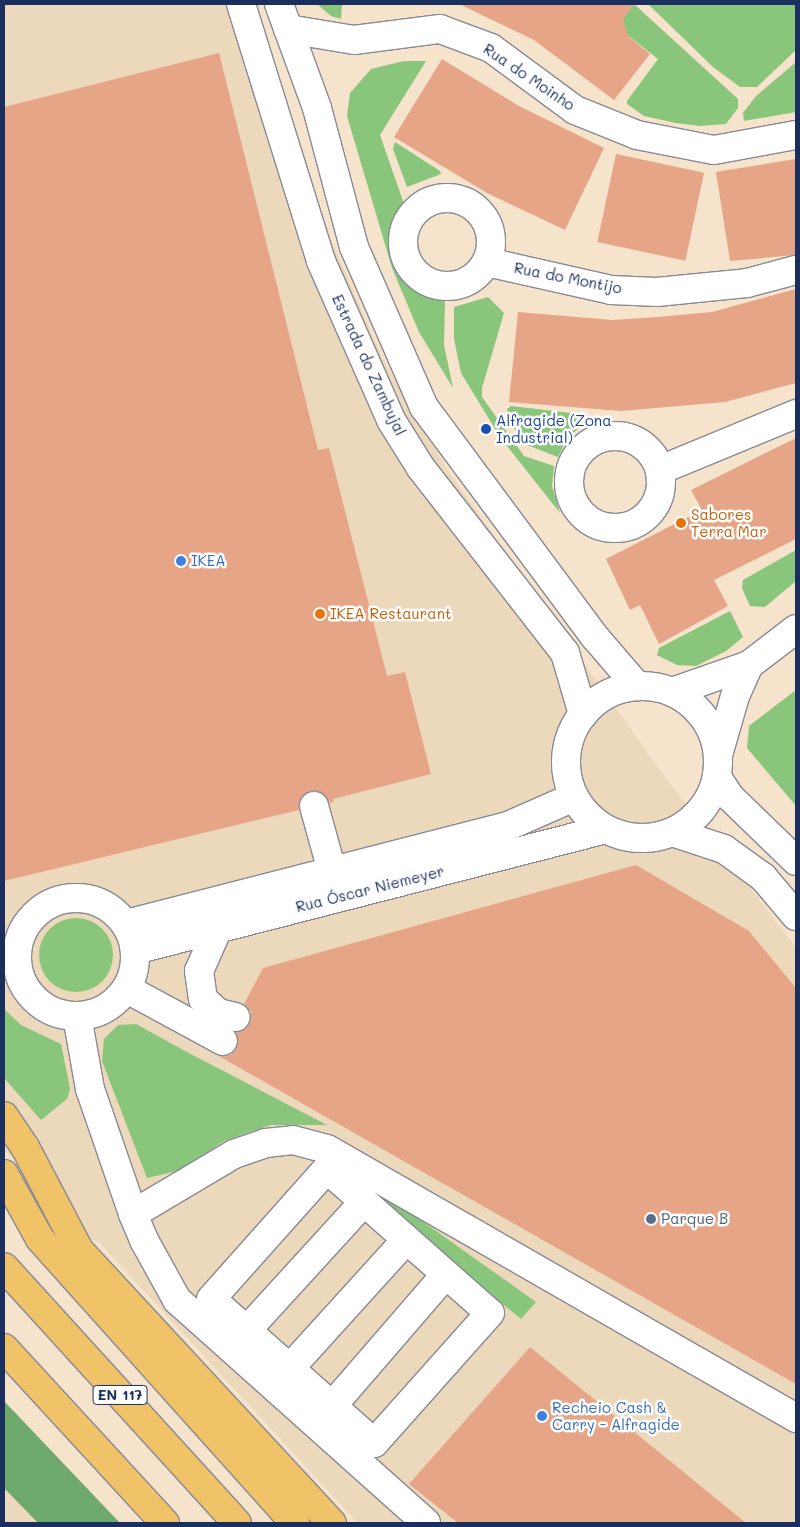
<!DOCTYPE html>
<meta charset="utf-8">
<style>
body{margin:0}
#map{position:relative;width:800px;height:1527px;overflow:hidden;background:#f5e3cb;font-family:Mali,sans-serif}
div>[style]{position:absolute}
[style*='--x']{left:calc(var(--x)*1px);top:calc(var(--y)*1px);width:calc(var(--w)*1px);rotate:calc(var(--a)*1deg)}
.built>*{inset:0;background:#ecd8ba}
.green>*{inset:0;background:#89c57b}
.round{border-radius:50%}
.forest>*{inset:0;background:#6eaa6b}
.building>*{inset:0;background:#e7a588;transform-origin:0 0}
.roads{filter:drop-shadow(1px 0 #888994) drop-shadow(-1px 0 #888994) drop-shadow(0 1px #888994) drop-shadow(0 -1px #888994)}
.minor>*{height:28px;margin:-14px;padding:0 14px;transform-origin:14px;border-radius:14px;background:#fff}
.minor>.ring{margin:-14px;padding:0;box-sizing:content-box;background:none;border:28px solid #fff;border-radius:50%}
.highway>*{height:28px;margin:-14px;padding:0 14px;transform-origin:14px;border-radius:14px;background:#f1c369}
.dots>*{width:14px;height:14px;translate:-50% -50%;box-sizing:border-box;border:2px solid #fff;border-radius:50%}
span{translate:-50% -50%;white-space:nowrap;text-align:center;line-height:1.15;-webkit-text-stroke:5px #fff;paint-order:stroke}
.shield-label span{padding:1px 4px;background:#fff;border:1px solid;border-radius:4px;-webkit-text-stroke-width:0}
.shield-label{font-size:14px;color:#1b2f5e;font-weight:700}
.street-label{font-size:15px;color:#1b2f5e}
.transit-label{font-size:15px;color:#164399}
.left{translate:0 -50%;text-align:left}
.food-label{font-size:15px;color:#c56008}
.shop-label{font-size:15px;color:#366cbe}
.service-label{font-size:15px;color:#4e5e75}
.frame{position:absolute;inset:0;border:5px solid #1b2f5e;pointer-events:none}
</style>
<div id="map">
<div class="built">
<div style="clip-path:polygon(4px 4px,255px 4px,330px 237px,383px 359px,446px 468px,656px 765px,796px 948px,796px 1523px,358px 1523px,98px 1241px,60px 1238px,19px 1165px,4px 1149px)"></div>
<div style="clip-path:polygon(4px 1488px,38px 1523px,4px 1523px)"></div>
</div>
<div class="green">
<div style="clip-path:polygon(317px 4px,342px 4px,341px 19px,331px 16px)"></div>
<div style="clip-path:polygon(634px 4px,738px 99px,738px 108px,726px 124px,700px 126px,676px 123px,644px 116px,627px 104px,627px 101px,658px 59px,617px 27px)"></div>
<div style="clip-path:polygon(648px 4px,796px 4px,796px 50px,757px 87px,740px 87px,713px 67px)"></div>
<div style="clip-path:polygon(404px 61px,426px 61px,380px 135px,404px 204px,391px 231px,390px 249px,394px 263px,418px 293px,445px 300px,444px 345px,453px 388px,419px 332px,392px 268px,347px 116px,350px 93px,371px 69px)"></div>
<div style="clip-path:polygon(796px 62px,796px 112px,744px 121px,743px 113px,756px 96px)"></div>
<div style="clip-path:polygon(395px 142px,440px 171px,441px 174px,407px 187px,393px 149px)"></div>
<div style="clip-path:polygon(488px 297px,504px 313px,482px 388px,482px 397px,524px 456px,554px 466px,552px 486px,560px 513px,500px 437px,461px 373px,454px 339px,454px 307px)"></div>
<div style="clip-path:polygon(511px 406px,579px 414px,583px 423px,566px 441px,558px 457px,527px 445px,508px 420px,507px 409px)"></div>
<div style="clip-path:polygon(796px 550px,796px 581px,765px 607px,750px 606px,742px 588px,743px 580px)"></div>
<div style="clip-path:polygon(730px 611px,743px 637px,726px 651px,696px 666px,677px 665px,657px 655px,659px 648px)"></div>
<div style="clip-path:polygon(796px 690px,796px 806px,747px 748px,749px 726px)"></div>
<div class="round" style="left:39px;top:918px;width:74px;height:74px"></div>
<div style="clip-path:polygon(4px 1009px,21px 1025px,61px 1044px,70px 1089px,67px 1099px,41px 1120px,4px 1078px)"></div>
<div style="clip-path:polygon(136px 1024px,185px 1051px,327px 1125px,271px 1125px,224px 1141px,181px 1170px,147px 1178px,102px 1061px,104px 1039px,118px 1025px)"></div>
<div style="clip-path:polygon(330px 1161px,370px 1184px,536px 1302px,521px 1319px)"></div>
</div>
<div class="forest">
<div style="clip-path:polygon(4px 1401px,120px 1523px,38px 1523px,4px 1488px)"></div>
</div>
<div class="building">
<div style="clip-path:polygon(459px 4px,634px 4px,623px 19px,628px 36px,650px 54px,614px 100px,534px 40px)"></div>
<div style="clip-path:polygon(219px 53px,318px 450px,329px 448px,387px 676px,405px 672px,431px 774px,333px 799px,334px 802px,329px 803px,325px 795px,310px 791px,303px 795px,299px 810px,4px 881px,4px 107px)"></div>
<div style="clip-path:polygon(442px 59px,519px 106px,604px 148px,565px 230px,487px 193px,394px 137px)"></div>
<div style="left:616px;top:154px;width:90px;height:90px;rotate:12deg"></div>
<div style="clip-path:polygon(796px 159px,796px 255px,730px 261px,716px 172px)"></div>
<div style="clip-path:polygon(796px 289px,796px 383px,725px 402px,621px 411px,509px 402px,518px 312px,612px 320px,658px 317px,712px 312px)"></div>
<div style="clip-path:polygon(796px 438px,796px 539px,714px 580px,728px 606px,659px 644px,640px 605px,630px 610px,606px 559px,702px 510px,691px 490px)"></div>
<div style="clip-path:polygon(636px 865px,749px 931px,796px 988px,796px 1384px,217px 1055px,231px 1055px,237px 1048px,236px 1032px,247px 1028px,251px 1020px,251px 1012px,244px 1004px,263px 968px)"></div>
<div style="clip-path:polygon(530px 1347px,746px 1523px,458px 1523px,409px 1484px)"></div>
</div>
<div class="roads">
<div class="minor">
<div style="--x:241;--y:4;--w:269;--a:72.7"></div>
<div style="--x:321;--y:261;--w:174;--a:66.2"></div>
<div style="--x:391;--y:420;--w:57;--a:58"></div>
<div style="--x:421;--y:468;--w:234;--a:52.1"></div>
<div style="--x:565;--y:653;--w:64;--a:73.6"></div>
<div style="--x:279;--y:4;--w:111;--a:69.9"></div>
<div style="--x:317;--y:108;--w:144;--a:75.1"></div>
<div style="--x:354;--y:247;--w:175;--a:66.4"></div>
<div style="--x:424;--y:407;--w:287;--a:53.4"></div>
<div style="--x:595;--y:637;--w:65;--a:49.4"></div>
<div style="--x:288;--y:29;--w:67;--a:9.5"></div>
<div style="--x:354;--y:40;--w:87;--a:-7.3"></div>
<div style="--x:440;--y:29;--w:54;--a:20.4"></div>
<div style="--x:491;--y:48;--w:104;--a:36.4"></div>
<div style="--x:575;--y:110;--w:67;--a:22"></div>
<div style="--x:637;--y:135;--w:78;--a:11"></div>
<div style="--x:714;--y:150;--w:83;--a:-10.4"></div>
<div class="ring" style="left:403px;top:198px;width:60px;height:60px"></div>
<div style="--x:487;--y:262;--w:127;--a:12.7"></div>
<div style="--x:611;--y:290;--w:46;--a:2.5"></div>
<div style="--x:657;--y:292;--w:90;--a:-5.7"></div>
<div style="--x:747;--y:283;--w:51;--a:-14.9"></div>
<div class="ring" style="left:569px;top:436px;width:64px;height:64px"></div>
<div style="--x:660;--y:470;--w:147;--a:-22.4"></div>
<div class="ring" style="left:566px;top:686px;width:124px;height:124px"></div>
<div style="--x:672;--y:692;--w:82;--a:-19.3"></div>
<div style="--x:749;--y:665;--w:59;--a:-37.5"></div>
<div style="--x:718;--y:755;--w:61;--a:-73.9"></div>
<div style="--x:735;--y:696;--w:34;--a:-66"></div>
<div style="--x:717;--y:777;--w:24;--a:57"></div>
<div style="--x:730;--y:797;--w:92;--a:44.1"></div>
<div style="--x:314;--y:806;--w:67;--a:74.5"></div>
<div style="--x:672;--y:832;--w:55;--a:18.1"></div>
<div style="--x:724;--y:849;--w:48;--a:35.7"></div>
<div style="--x:763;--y:877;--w:51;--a:49.8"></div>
<div class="ring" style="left:17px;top:898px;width:90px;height:90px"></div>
<div style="--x:126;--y:924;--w:394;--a:-14.4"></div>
<div style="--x:508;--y:826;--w:72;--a:-23.7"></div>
<div style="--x:218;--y:928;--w:47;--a:113.8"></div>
<div style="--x:199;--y:971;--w:28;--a:82"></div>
<div style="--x:203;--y:999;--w:21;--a:43"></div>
<div style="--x:218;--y:1013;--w:18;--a:13"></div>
<div style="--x:135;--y:950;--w:485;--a:-14.4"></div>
<div style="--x:127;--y:989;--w:109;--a:28.4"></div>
<div style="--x:77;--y:1016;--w:74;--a:79.9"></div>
<div style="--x:90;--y:1089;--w:132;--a:71"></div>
<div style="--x:133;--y:1214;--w:117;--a:-30.7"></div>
<div style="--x:234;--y:1154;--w:34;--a:-19"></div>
<div style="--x:266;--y:1143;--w:27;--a:-6"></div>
<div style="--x:293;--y:1140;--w:35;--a:15"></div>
<div style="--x:327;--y:1149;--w:541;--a:29.84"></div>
<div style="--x:327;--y:1169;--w:217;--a:41.5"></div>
<div style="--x:490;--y:1313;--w:174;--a:131.7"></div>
<div style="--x:374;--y:1443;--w:217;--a:-138.5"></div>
<div style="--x:211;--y:1299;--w:174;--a:-48.3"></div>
<div style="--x:133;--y:1214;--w:30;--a:67"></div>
<div style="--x:145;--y:1242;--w:66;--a:61.1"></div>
<div style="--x:177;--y:1300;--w:334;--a:41.8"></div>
<div style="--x:247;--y:1330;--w:173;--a:-47.6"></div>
<div style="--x:290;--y:1368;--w:173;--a:-47.8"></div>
<div style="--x:332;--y:1406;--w:174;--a:-49.2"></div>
</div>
<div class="highway">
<div style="--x:4;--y:1116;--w:37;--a:56"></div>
<div style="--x:25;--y:1147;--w:116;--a:62.3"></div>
<div style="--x:79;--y:1250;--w:372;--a:47.2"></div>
<div style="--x:4;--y:1174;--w:74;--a:61"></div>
<div style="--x:40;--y:1239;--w:382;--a:48.1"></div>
<div style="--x:4;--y:1267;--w:346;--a:47.7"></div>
<div style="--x:4;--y:1348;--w:238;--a:47.4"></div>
</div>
</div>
<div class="dots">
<div style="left:486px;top:429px;background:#1a4fb4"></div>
<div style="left:681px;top:523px;background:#e8710a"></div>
<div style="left:181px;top:561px;background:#3f7fe0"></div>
<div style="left:320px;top:614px;background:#e8710a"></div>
<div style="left:651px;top:1219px;background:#5c6f8a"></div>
<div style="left:542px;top:1416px;background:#3f7fe0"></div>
</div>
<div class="shield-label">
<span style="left:120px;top:1395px">EN 117</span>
</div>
<div class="street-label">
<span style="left:529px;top:77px;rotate:34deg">Rua do Moinho</span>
<span style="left:568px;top:278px;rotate:11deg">Rua do Montijo</span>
<span style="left:369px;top:365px;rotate:65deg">Estrada do Zambujal</span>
<span style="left:370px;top:889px;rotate:-14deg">Rua Óscar Niemeyer</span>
</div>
<div class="transit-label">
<span class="left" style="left:496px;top:429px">Alfragide (Zona<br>Industrial)</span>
</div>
<div class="food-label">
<span class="left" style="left:691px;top:523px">Sabores<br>Terra Mar</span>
<span class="left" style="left:330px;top:614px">IKEA Restaurant</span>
</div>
<div class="shop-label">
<span class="left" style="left:191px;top:561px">IKEA</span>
<span class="left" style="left:552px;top:1416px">Recheio Cash &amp;<br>Carry - Alfragide</span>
</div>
<div class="service-label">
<span class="left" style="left:661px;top:1219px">Parque B</span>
</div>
<div class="frame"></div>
</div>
